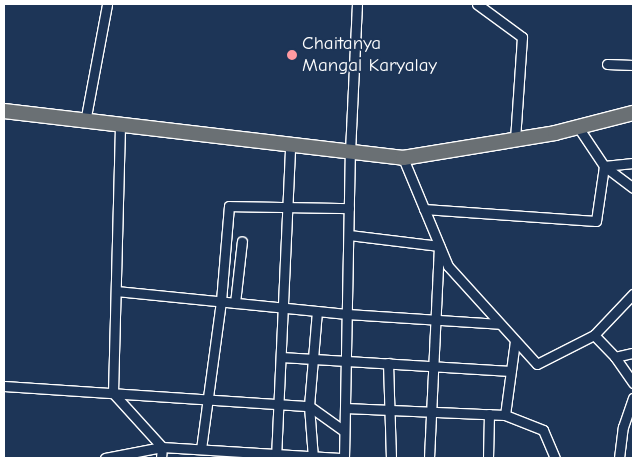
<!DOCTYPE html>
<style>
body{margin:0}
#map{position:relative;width:637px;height:462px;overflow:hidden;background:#1d3557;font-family:"Comic Neue",sans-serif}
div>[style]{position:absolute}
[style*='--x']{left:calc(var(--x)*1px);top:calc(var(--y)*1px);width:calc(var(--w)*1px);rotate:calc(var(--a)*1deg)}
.roads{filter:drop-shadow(1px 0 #fff) drop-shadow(-1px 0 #fff) drop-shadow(0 1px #fff) drop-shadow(0 -1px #fff)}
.street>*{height:9px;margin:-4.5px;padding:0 4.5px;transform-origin:4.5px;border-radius:4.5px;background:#1d3557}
.primary>*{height:14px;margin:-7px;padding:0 7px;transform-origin:7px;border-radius:7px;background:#6a7074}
.dots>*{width:14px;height:14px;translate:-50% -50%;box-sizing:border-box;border:2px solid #1d3557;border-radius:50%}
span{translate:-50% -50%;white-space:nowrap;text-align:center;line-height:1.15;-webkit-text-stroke:4px #1d3557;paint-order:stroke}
.poi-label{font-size:19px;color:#fff}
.left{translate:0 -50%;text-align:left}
.frame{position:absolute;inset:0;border:5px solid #fff;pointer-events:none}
</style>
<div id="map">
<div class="roads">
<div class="street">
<div style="--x:477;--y:4;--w:56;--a:36.3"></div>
<div style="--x:522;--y:37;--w:103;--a:93.9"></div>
<div style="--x:607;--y:64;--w:26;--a:2"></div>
<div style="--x:85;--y:122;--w:120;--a:-79.4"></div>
<div style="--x:120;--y:126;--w:267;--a:91.5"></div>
<div style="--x:113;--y:393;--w:73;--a:47.8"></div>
<div style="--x:162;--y:447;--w:11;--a:95"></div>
<div style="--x:578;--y:127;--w:47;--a:56.3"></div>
<div style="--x:604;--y:166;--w:36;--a:37"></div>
<div style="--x:403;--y:158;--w:117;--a:67.4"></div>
<div style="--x:448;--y:266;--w:132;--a:47.8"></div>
<div style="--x:537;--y:364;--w:64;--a:-27"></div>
<div style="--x:594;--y:335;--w:57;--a:-46.4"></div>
<div style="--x:424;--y:209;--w:172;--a:4"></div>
<div style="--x:596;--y:221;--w:56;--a:-81.7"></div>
<div style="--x:604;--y:166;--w:29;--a:-6"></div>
<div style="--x:349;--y:235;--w:91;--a:7"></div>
<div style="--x:439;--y:246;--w:212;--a:92.7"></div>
<div style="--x:116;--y:291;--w:232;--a:5.7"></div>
<div style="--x:347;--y:314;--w:153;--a:3.7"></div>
<div style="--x:235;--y:303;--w:62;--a:-83.6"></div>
<div style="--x:594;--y:335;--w:30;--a:46"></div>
<div style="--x:615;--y:357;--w:18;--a:-13"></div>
<div style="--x:281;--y:357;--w:230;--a:3.5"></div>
<div style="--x:615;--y:357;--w:32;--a:55"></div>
<div style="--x:388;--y:363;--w:95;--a:88.2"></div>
<div style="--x:4;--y:386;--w:306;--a:3.8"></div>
<div style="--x:309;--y:406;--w:43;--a:35.5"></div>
<div style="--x:345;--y:408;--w:160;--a:2.5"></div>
<div style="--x:505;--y:415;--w:75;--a:-82.3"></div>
<div style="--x:505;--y:415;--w:41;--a:21.5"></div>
<div style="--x:543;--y:430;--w:30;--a:67"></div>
<div style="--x:201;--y:449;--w:149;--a:-82.3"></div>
<div style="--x:221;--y:301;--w:95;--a:-85.2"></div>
<div style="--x:229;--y:206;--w:120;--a:1"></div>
<div style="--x:105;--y:458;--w:58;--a:-10.9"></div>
<div style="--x:162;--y:447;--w:178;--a:3.5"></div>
<div style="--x:276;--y:458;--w:313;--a:-87.4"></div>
<div style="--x:313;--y:458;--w:52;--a:-94.4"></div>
<div style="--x:309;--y:406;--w:95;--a:-85.2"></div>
<div style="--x:344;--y:458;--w:306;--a:-88.9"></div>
<div style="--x:350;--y:152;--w:148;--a:-87.3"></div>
<div style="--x:488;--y:458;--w:44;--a:-88.7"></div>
<div style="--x:619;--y:458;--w:31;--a:-83"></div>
<div style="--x:623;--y:427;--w:31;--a:-71"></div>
</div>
<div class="primary">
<div style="--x:4;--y:111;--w:402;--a:6.7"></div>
<div style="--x:403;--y:158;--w:154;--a:-9.3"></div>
<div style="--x:555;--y:133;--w:81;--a:-14.4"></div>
</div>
</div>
<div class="dots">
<div style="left:292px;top:55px;background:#ff9aa2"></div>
</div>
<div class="poi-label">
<span class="left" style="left:302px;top:55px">Chaitanya<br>Mangal Karyalay</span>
</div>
<div class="frame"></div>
</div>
